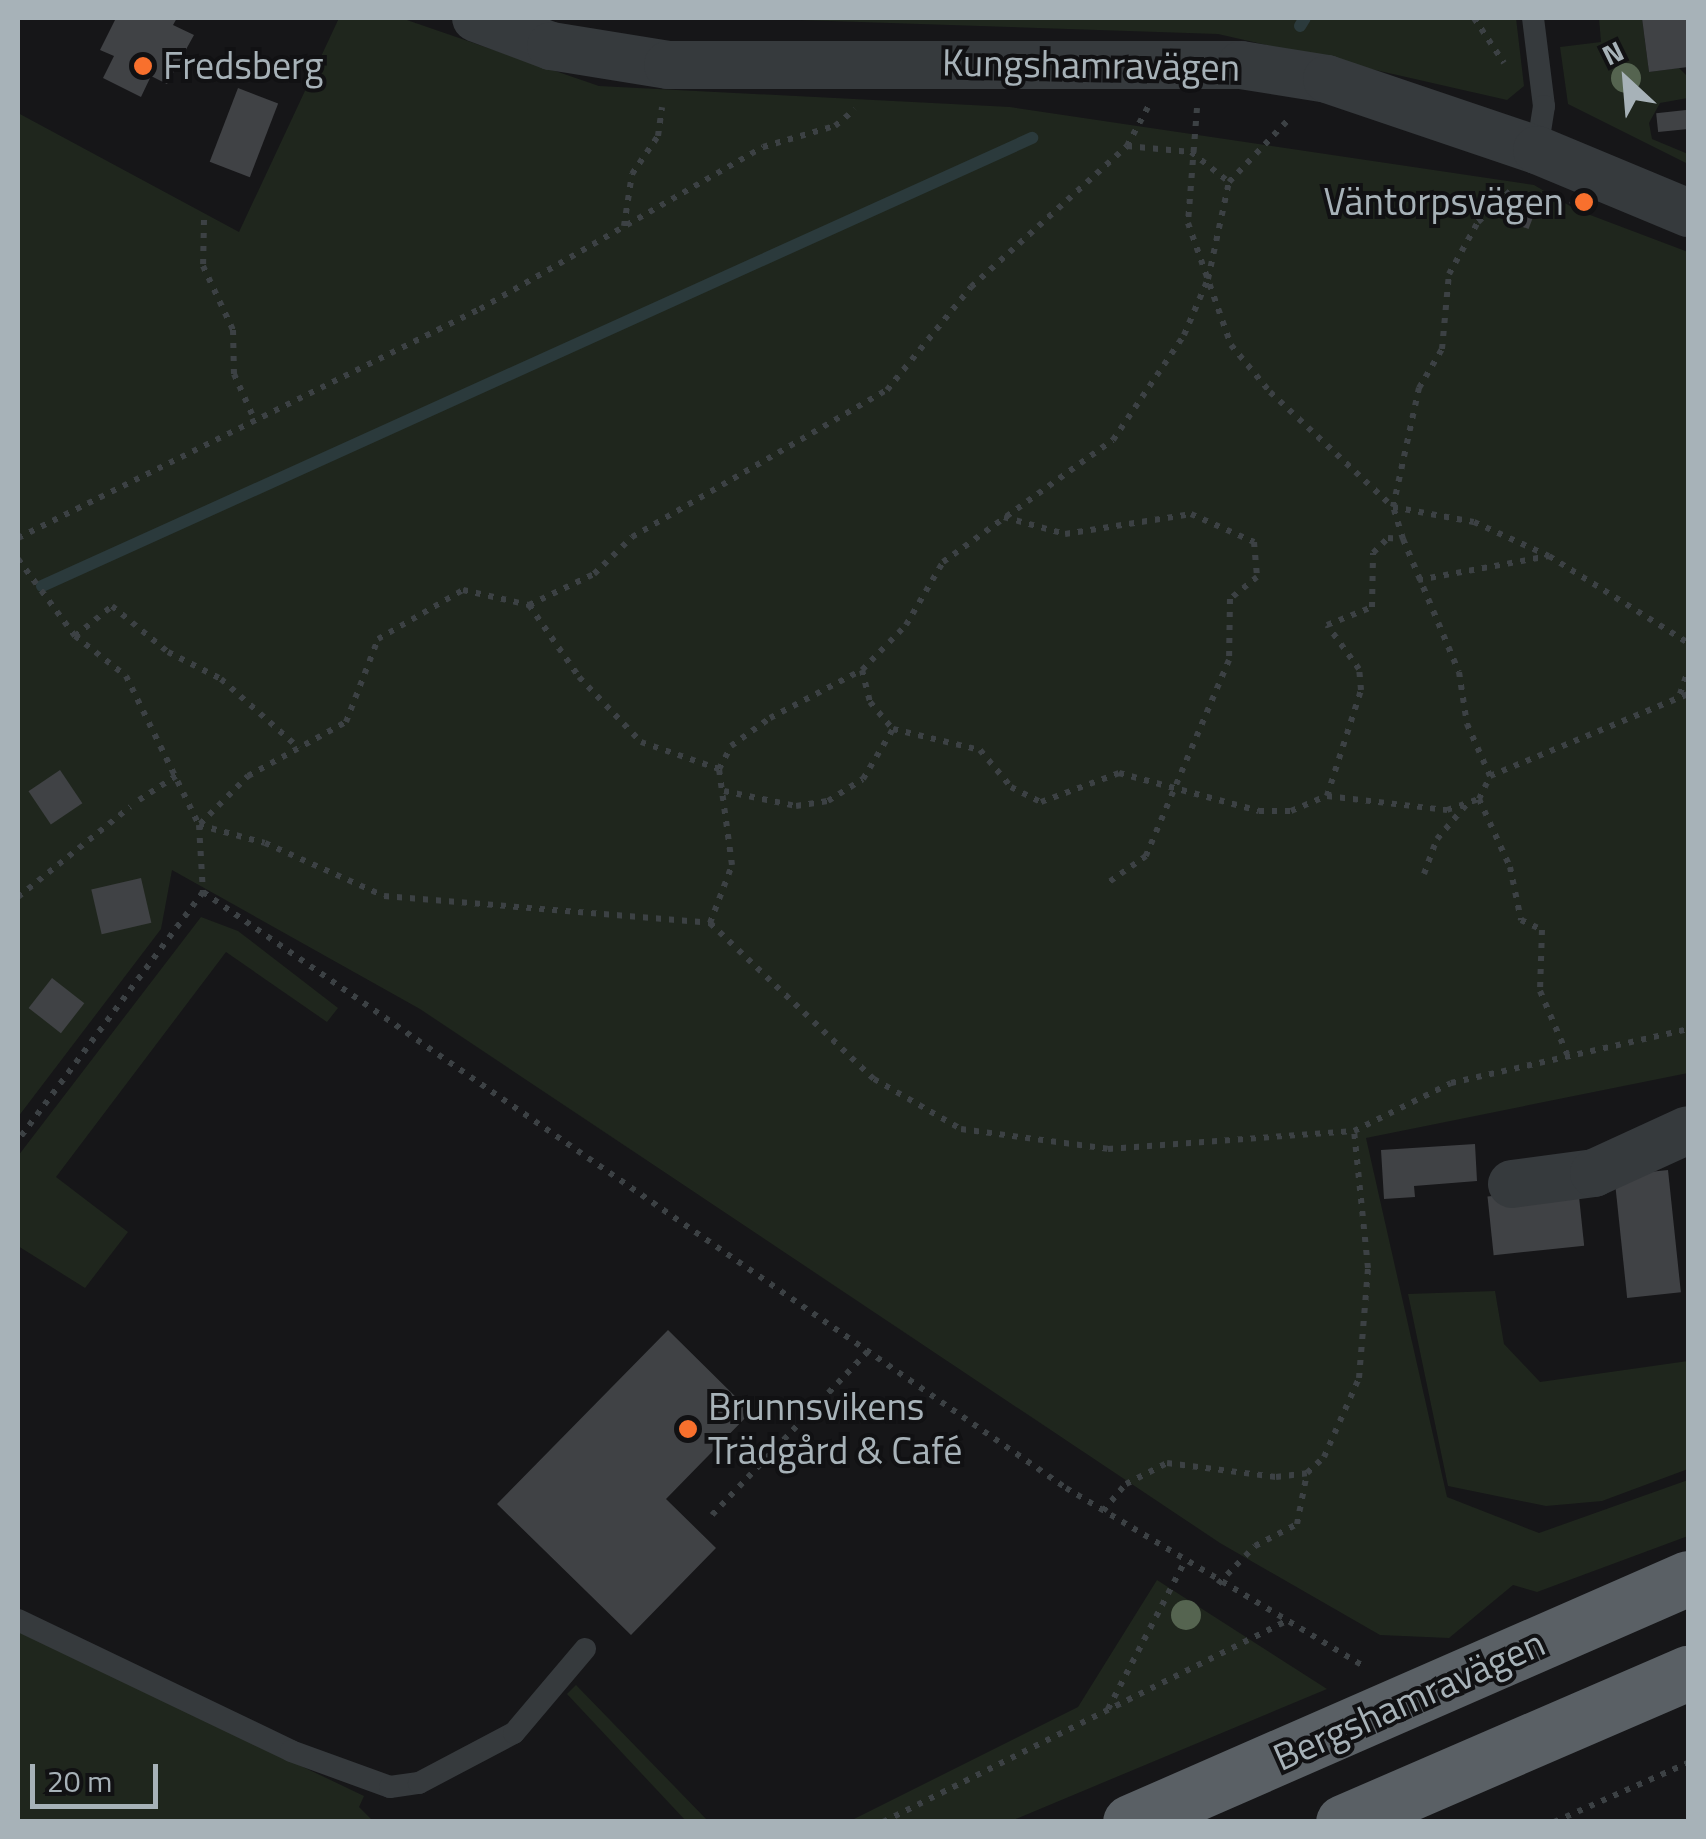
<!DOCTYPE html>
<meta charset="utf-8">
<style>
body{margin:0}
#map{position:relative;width:1706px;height:1839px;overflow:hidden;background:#161618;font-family:"Titillium Web",sans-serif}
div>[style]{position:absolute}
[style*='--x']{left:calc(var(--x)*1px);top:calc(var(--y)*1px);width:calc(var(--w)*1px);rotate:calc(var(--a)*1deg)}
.green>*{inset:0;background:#1f261d}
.stream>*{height:12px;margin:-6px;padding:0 6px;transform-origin:6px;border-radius:6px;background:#2b3a3c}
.building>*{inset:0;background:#404245;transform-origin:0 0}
.path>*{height:6px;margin-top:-3px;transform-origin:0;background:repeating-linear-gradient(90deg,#3c4144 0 5px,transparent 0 13px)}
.service>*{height:22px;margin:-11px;padding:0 11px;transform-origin:11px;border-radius:11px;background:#363a3d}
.minor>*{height:48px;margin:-24px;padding:0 24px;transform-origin:24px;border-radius:24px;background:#363a3d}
.trunk>*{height:55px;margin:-27.5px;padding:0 27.5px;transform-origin:27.5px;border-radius:27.5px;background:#5a6065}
.trees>*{width:30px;height:30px;margin:-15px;border-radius:50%;background:#556450}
.dots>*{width:28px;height:28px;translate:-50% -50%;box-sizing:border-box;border:5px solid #111113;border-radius:50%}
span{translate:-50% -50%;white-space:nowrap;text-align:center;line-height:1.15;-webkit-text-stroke:8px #111113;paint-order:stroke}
.street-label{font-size:38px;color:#a7b2b8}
.poi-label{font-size:38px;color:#a7b2b8}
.left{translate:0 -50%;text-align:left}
.right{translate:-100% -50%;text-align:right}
.frame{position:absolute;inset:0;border:20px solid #a7b2b8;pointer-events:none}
.north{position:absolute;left:1576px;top:30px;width:100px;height:100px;-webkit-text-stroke:8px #111113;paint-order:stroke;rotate:334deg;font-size:28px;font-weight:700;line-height:40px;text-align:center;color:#a7b2b8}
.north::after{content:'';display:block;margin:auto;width:35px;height:45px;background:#a7b2b8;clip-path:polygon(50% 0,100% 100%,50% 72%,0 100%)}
.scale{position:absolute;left:30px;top:1764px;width:128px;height:45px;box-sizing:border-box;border:5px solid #a7b2b8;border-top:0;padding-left:12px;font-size:30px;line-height:35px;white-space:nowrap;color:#a7b2b8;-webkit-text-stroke:8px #111113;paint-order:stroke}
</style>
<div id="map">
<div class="green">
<div style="clip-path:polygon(339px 18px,401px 18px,599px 86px,1010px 107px,1534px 185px,1577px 210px,1688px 252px,1688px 1073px,1366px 1138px,1447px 1497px,1539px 1533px,1688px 1480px,1688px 1536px,1537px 1592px,1513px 1585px,1449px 1638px,1380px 1635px,1220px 1543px,420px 1009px,172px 870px,161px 929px,18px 1117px,18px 113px,239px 232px)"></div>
<div style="clip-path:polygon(743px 18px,1516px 18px,1524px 86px,1507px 100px,1218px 34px)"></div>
<div style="clip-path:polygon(1599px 18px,1642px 18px,1649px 72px,1679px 68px,1688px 77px,1688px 98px,1660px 103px,1649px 123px,1652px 139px,1688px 154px,1688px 164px,1568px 104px,1560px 47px,1601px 42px)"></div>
<div style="clip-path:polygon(201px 917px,238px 931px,338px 1008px,327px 1022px,226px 952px,56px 1177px,128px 1232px,85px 1288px,18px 1246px,18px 1156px)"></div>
<div style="clip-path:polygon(1495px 1291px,1504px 1344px,1540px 1382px,1688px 1361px,1688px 1469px,1602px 1501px,1546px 1506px,1448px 1486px,1408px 1294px)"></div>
<div style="clip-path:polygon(1157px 1580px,1327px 1689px,1011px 1821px,850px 1821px,1078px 1707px)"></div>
<div style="clip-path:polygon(18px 1631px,364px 1796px,359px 1807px,373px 1821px,18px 1821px)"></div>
<div style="clip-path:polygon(576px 1685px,708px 1821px,686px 1821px,567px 1694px)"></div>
</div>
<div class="stream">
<div style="--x:1300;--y:26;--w:9;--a:-58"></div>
<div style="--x:42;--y:586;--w:1087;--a:-24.35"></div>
</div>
<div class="building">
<div style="clip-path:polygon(116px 18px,177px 18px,173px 25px,194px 35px,167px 84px,151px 76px,141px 97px,103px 78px,114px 56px,100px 50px)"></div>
<div style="clip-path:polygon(1642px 18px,1688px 18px,1688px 67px,1649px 72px)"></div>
<div style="left:238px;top:88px;width:43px;height:79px;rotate:21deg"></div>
<div style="left:1686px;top:110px;width:19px;height:30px;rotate:84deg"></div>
<div style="left:1573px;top:194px;width:24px;height:10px;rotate:22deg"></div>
<div style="left:1518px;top:209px;width:17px;height:15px;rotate:21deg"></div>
<div style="left:60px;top:770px;width:40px;height:38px;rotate:56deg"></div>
<div style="left:141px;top:878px;width:46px;height:51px;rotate:77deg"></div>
<div style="left:52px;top:978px;width:41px;height:38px;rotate:38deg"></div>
<div style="clip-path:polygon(1475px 1144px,1477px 1181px,1414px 1186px,1415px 1197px,1384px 1199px,1381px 1150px)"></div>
<div style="left:1668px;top:1170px;width:123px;height:54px;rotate:84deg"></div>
<div style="left:1578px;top:1187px;width:59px;height:91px;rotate:84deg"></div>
<div style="clip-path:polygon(668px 1330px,751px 1412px,666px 1499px,716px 1548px,631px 1635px,497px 1504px)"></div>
</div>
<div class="path">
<div style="--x:1474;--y:18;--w:54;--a:56.3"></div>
<div style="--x:1197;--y:108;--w:115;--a:94.5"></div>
<div style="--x:1188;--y:223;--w:129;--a:70.6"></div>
<div style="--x:1231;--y:345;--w:61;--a:50.3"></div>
<div style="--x:1270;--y:392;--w:168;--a:43.1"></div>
<div style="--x:1393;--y:507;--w:82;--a:10.5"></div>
<div style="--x:1474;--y:522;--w:82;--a:24.4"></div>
<div style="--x:1549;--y:556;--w:164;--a:32"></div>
<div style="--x:1127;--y:146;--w:64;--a:5.4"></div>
<div style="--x:1191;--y:152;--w:48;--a:38.3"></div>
<div style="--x:204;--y:220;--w:46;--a:91.2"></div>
<div style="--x:203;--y:266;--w:71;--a:64.9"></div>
<div style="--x:233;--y:330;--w:44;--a:88.7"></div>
<div style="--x:234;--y:374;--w:51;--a:65.9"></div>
<div style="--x:624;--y:226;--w:53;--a:-81.3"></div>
<div style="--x:632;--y:174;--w:46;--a:-55.6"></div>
<div style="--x:658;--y:136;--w:29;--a:-82"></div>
<div style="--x:1004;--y:517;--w:63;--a:15.6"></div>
<div style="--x:1065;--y:534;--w:128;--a:-9"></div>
<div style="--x:1191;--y:514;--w:69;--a:24"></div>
<div style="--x:1254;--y:542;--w:35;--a:85"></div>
<div style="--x:1257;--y:577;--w:35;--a:141"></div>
<div style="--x:1230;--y:599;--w:61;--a:90.9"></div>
<div style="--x:1229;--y:660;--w:213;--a:113"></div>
<div style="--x:1146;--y:856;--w:45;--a:144.9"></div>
<div style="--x:18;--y:538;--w:516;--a:-26.37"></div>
<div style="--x:480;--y:309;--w:326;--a:-29.8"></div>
<div style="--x:763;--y:147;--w:75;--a:-16.3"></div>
<div style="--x:835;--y:126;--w:26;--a:-40"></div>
<div style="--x:1403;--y:539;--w:144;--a:67.2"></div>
<div style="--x:1459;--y:672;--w:53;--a:81.3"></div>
<div style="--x:1467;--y:724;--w:57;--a:66.1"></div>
<div style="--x:18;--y:559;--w:96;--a:53.5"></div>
<div style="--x:75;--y:636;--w:65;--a:38.1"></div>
<div style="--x:126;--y:676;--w:166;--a:63.9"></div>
<div style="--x:199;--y:825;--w:67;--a:86.6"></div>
<div style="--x:203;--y:892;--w:309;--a:126.7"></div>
<div style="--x:1418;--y:580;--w:133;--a:-10.4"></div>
<div style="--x:529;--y:605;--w:88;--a:55.2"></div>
<div style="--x:579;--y:677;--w:90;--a:46.4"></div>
<div style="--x:641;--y:742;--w:83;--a:19.1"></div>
<div style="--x:719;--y:769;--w:26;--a:-62"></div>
<div style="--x:731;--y:746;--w:48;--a:-35.7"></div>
<div style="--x:770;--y:718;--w:104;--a:-27.6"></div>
<div style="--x:862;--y:670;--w:63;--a:-45.6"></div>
<div style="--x:906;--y:625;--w:73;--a:-59.6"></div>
<div style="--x:943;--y:562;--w:209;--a:-35.7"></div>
<div style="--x:1113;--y:440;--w:127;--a:-55.9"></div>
<div style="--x:1184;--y:335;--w:61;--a:-66.8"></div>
<div style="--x:1208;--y:279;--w:99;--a:-77.8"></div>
<div style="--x:1229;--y:182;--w:90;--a:-46.4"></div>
<div style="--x:75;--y:636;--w:48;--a:-39"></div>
<div style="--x:112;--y:606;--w:72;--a:39.4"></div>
<div style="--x:168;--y:652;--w:59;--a:27"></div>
<div style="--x:221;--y:679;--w:104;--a:41.5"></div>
<div style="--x:862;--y:670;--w:33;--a:76"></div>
<div style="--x:870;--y:702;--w:35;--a:50"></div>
<div style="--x:893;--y:729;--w:89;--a:13.6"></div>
<div style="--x:980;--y:750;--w:48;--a:50"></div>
<div style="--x:1011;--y:787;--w:34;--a:27"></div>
<div style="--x:1041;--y:802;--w:83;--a:-20.4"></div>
<div style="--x:1119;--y:773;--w:145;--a:15.2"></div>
<div style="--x:1259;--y:811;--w:32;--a:0"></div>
<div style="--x:1291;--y:811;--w:39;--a:-23"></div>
<div style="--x:1327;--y:796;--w:121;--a:6.7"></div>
<div style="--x:1447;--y:810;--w:34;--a:-19"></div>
<div style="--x:1479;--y:799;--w:25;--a:-64"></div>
<div style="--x:1490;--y:776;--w:214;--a:-22.5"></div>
<div style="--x:1680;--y:694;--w:24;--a:-71"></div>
<div style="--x:724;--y:791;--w:74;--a:11.8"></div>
<div style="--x:796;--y:806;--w:32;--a:-9"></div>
<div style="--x:828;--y:801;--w:41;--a:-32.2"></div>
<div style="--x:863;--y:779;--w:58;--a:-59"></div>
<div style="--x:1327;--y:796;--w:111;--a:-72.2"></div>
<div style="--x:1361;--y:690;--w:21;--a:-95"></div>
<div style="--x:1359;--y:669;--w:54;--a:-126"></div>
<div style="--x:1327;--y:625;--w:48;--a:-21.8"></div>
<div style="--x:1372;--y:607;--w:54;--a:-88.9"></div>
<div style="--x:1373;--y:553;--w:21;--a:-45"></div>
<div style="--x:1388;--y:538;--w:15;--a:4"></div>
<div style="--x:1403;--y:539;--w:34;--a:-107"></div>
<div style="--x:1393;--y:507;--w:122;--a:-77.7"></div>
<div style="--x:1419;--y:388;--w:45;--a:-59.5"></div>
<div style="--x:1442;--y:349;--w:75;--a:-84.7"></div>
<div style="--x:1449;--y:274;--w:60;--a:-60.9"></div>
<div style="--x:1478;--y:222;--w:47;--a:-44.1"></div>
<div style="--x:1479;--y:799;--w:75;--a:65.5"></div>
<div style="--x:1510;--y:867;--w:54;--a:78.3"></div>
<div style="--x:1521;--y:920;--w:23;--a:25"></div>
<div style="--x:1542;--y:930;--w:61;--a:91.9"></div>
<div style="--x:1540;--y:991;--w:69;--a:66.8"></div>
<div style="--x:139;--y:800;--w:48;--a:-33"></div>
<div style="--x:200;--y:824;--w:68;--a:-45"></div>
<div style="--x:248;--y:776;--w:112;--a:-28.9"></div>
<div style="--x:346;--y:722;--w:89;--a:-68.9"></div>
<div style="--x:378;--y:639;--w:98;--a:-30"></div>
<div style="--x:463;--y:590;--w:68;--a:12.8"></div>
<div style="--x:529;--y:605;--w:72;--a:-25.5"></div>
<div style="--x:594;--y:574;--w:53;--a:-44.2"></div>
<div style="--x:632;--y:537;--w:294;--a:-30"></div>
<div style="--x:887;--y:390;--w:133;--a:-50.8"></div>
<div style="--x:971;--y:287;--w:210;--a:-42.1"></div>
<div style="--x:1127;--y:146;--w:44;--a:-61.7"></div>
<div style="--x:199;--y:825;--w:68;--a:15.3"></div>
<div style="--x:265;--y:843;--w:130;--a:24"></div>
<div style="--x:384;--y:896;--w:327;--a:4.7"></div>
<div style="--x:710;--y:923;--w:226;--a:43.6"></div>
<div style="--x:874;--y:1079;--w:100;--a:29.9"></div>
<div style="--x:961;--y:1129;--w:148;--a:7.7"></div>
<div style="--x:1108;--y:1149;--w:247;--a:-4.2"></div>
<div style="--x:1354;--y:1131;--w:108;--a:-26.3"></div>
<div style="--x:1451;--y:1083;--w:243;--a:-12.8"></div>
<div style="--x:1424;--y:874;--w:37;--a:-70"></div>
<div style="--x:1437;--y:839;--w:46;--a:-49.4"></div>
<div style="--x:203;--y:892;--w:1049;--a:34.63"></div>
<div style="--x:1066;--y:1488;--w:348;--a:30.9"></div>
<div style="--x:18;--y:897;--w:144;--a:-38.8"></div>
<div style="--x:710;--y:923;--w:62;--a:-69.2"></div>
<div style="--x:732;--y:865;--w:97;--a:-97.7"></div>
<div style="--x:1103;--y:1511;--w:35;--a:-50"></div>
<div style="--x:1126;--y:1484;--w:46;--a:-27.1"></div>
<div style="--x:1167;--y:1463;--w:110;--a:7.3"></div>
<div style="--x:1276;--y:1477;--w:31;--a:-7"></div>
<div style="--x:1307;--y:1473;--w:23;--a:-43"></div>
<div style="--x:1324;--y:1457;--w:86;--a:-66.1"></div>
<div style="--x:1359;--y:1378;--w:110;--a:-85.3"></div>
<div style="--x:1368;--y:1268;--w:138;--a:-95.8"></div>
<div style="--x:712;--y:1515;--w:226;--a:-46.4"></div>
<div style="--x:1218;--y:1584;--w:53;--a:-45.8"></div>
<div style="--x:1255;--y:1546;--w:47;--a:-27.6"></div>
<div style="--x:1297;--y:1524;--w:52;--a:-78.9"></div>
<div style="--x:1108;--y:1709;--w:165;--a:-62.5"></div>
<div style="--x:883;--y:1822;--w:450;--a:-26.5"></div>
<div style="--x:1554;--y:1822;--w:146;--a:-23.8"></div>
</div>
<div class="service">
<div style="--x:1533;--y:18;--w:89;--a:82.9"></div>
<div style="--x:1544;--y:106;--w:45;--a:99"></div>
<div style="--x:18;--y:1620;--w:303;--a:25.6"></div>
<div style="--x:291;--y:1751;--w:105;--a:20"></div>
<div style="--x:390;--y:1787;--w:29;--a:-8"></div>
<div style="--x:419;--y:1783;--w:107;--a:-27.8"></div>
<div style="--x:514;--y:1733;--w:110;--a:-49.8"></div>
</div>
<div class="minor">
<div style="--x:476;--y:18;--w:80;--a:20.5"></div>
<div style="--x:551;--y:46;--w:119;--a:9.2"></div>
<div style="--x:668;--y:65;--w:573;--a:0"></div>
<div style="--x:1241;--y:65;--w:87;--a:9.2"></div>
<div style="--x:1327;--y:79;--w:222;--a:18.7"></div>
<div style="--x:1537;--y:150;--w:164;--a:22.6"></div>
<div style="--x:1512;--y:1184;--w:83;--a:-7.6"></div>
<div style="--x:1594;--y:1173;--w:103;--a:-24.6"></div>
</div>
<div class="trunk">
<div style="--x:1130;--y:1822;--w:609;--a:-23.62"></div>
<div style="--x:1343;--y:1822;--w:376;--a:-23.4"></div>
</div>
<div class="trees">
<div style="left:1626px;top:78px"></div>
<div style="left:1186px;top:1615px"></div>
</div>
<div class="dots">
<div style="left:143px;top:66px;background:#f8702d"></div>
<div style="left:1584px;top:202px;background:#f8702d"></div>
<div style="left:688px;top:1429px;background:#f8702d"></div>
</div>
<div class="street-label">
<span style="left:1091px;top:65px;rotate:1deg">Kungshamravägen</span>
<span style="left:1409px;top:1700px;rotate:-24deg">Bergshamravägen</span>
</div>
<div class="poi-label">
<span class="left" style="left:163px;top:66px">Fredsberg</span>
<span class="right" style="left:1564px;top:202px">Väntorpsvägen</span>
<span class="left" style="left:708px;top:1429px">Brunnsvikens<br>Trädgård &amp; Café</span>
</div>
<div class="frame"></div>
<div class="north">N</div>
<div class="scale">20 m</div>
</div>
